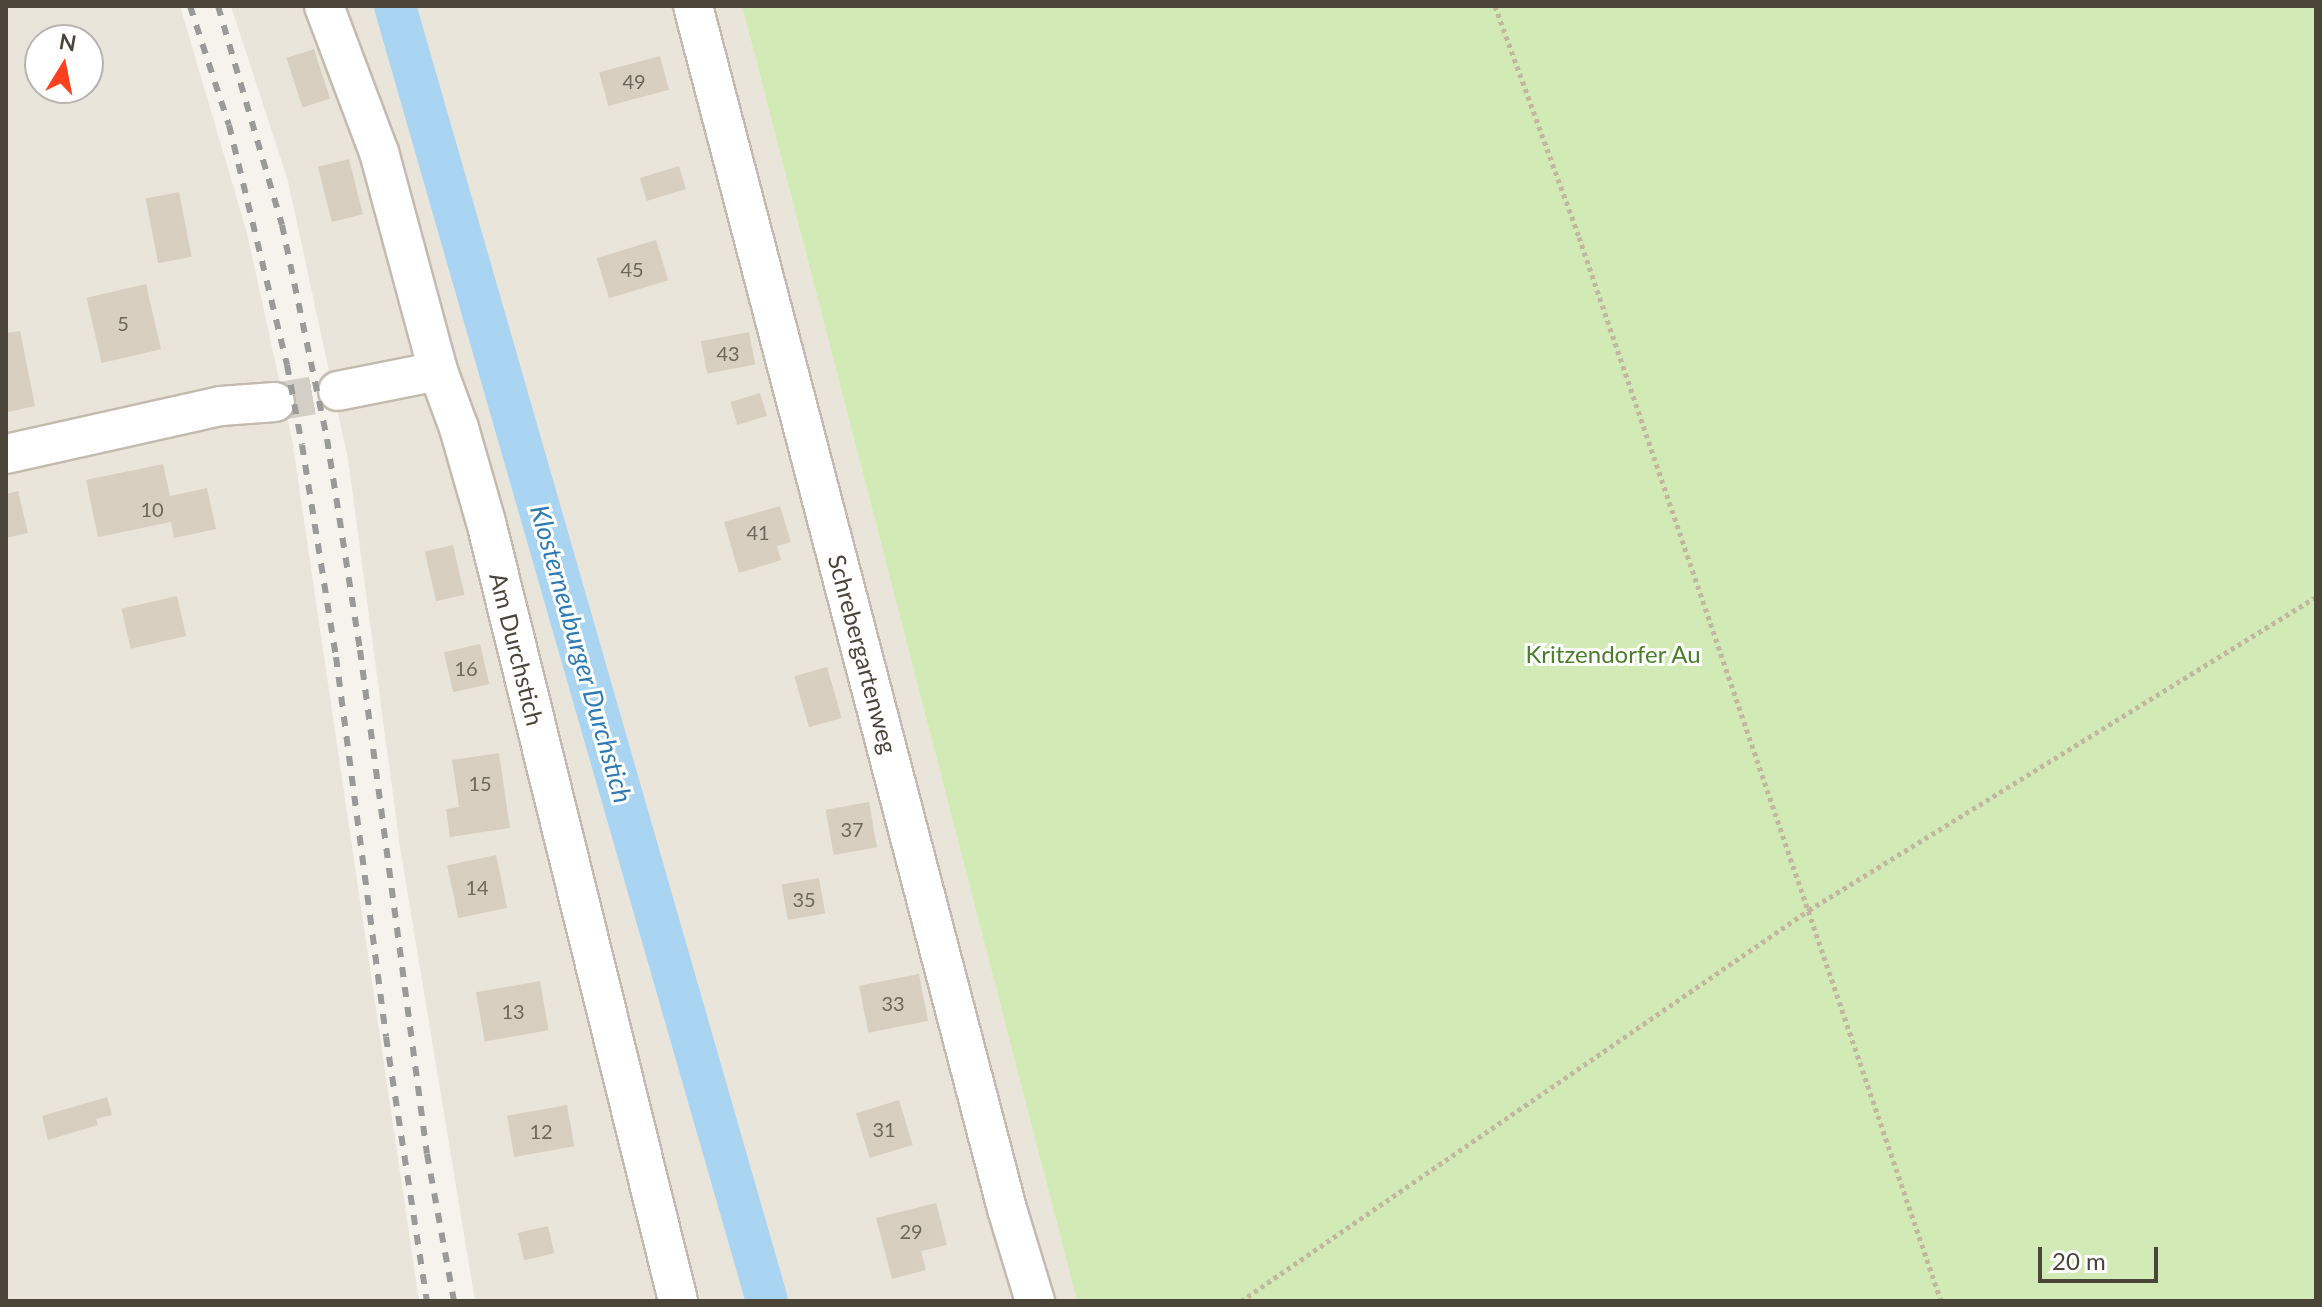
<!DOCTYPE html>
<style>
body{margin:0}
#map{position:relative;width:2322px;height:1307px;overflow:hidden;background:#f6f3ec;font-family:Lato,sans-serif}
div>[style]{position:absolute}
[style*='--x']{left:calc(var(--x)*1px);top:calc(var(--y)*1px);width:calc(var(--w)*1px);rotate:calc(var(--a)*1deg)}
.residential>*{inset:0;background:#eae5da}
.green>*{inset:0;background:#d2eab5}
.canal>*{height:42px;margin:-21px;padding:0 21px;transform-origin:21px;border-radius:21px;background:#a9d4f2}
.building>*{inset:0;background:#d8cfc1;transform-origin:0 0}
.minor-tunnel>*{height:38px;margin-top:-19px;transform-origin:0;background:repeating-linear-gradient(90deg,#d4d0c8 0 38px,transparent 0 57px)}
.path>*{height:5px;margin-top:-2.5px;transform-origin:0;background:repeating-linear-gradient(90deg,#c4b79f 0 4px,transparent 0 8px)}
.roads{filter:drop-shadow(2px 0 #c2bbae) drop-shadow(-2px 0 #c2bbae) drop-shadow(0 2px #c2bbae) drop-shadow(0 -2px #c2bbae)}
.minor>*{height:38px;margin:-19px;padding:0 19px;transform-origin:19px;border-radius:19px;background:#fff}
.rail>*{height:6px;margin-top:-3px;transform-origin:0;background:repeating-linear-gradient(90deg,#9a9a9a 0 10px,transparent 0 20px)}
span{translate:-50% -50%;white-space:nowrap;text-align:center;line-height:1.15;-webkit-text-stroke:6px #fff;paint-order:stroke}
.number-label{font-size:20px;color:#6e675b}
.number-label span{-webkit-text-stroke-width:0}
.street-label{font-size:24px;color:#4b4439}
.park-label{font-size:24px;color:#4a7f2a}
.water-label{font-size:26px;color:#2e7ab2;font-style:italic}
.frame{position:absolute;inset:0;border:8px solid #4b4439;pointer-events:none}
.north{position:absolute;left:24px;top:24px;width:80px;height:80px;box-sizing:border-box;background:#fff;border:2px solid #b7b4b0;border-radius:50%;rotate:10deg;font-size:22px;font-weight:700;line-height:32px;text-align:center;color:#4b4439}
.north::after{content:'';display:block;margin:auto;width:28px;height:36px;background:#fc3f1d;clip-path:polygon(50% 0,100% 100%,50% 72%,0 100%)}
.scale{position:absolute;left:2038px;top:1247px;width:120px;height:36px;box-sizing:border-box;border:4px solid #4b4439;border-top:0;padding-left:10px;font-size:24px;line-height:28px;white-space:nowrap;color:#4b4439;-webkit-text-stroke:6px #fff;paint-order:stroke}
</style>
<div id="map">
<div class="residential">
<div style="clip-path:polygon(evenodd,6px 6px,180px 6px,247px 233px,292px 439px,419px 1301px,6px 1301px,6px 6px,40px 40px,88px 40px,88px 88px,40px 88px,40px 40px)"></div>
<div style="clip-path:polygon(231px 6px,742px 6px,1077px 1301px,475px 1301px,400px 847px,348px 459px,288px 181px)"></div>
</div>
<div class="green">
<div style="clip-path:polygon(742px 6px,2316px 6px,2316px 1301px,1077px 1301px)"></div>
</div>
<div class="canal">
<div style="--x:395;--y:6;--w:1347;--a:73.97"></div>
</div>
<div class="building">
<div style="left:314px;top:49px;width:52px;height:29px;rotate:72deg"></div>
<div style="left:660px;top:56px;width:35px;height:63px;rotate:75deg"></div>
<div style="left:349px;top:159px;width:57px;height:32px;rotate:76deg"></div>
<div style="left:679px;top:166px;width:24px;height:41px;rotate:73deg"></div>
<div style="left:179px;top:192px;width:66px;height:34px;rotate:79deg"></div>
<div style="left:656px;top:240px;width:42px;height:62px;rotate:73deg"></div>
<div style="left:146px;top:284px;width:67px;height:61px;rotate:77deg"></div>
<div style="clip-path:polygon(20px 331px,35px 406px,8px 412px,6px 333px)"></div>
<div style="left:749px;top:332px;width:33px;height:49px;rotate:79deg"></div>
<div style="left:760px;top:393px;width:24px;height:31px;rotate:73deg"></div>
<div style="clip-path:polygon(163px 464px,170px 496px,207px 488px,216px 529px,174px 538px,171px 522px,98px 537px,86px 480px)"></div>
<div style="clip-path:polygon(18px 491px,28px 533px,6px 538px,6px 494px)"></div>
<div style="clip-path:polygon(780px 506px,791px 542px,777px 546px,781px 560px,739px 573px,724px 522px)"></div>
<div style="left:453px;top:545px;width:51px;height:29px;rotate:77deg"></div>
<div style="left:177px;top:596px;width:41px;height:57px;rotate:77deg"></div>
<div style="left:480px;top:644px;width:41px;height:37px;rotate:77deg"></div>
<div style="left:827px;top:667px;width:53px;height:34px;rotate:74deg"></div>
<div style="clip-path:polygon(499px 753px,510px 828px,450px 837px,446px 809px,459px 807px,452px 760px)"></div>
<div style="left:869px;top:802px;width:46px;height:44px;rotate:80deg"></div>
<div style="left:496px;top:855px;width:54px;height:50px;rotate:78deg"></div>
<div style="left:819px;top:878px;width:36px;height:38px;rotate:80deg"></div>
<div style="left:919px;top:974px;width:48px;height:61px;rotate:79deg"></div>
<div style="left:540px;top:981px;width:50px;height:65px;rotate:80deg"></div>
<div style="clip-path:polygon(107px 1097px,112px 1115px,96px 1119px,98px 1125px,48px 1140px,42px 1116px)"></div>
<div style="left:899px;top:1100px;width:47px;height:45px;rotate:73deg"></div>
<div style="left:567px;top:1105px;width:42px;height:61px;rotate:80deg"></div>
<div style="clip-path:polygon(936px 1203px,947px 1245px,921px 1251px,926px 1270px,892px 1279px,876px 1218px)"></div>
<div style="left:548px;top:1226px;width:28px;height:31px;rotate:77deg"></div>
</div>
<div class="minor-tunnel">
<div style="--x:275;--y:402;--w:64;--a:-9.9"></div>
</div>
<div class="path">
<div style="--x:1495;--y:6;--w:246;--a:70"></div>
<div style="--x:1579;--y:237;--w:1124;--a:71.21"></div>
<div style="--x:1241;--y:1301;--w:690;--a:-34.54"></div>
<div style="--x:1809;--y:910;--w:596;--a:-31.69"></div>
</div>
<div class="roads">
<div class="minor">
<div style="--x:324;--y:6;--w:156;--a:69.4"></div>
<div style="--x:379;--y:152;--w:227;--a:74.9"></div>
<div style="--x:438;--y:371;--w:61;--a:69.8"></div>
<div style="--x:459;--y:428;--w:98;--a:74"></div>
<div style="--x:486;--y:522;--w:802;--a:76.15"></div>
<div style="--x:693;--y:6;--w:1243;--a:75.37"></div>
<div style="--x:1007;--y:1209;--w:96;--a:73.1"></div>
<div style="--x:338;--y:391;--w:102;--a:-11.3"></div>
<div style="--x:6;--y:454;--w:220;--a:-12.6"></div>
<div style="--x:221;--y:406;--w:54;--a:-4.2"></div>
</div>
</div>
<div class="rail">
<div style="--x:190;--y:6;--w:125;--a:71.9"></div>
<div style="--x:229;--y:125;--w:247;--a:76.4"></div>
<div style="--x:287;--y:365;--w:81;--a:79.4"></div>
<div style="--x:302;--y:445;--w:215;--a:80.9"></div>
<div style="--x:336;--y:657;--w:383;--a:82.5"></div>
<div style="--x:386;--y:1037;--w:267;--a:81.2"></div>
<div style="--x:218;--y:6;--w:228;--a:73.7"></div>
<div style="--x:282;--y:225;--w:219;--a:78.1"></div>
<div style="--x:327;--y:439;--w:214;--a:81.1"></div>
<div style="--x:360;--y:650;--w:508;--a:82.43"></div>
<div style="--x:427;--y:1154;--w:149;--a:79.6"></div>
</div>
<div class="number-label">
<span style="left:634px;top:81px">49</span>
<span style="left:632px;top:269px">45</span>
<span style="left:123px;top:323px">5</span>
<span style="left:728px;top:353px">43</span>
<span style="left:152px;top:509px">10</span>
<span style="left:758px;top:532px">41</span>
<span style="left:466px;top:668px">16</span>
<span style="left:480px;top:783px">15</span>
<span style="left:852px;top:829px">37</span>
<span style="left:477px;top:887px">14</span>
<span style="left:804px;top:899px">35</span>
<span style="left:893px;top:1003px">33</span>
<span style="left:513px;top:1011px">13</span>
<span style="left:884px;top:1129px">31</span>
<span style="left:541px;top:1131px">12</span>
<span style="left:911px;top:1231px">29</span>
</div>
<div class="street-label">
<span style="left:517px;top:649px;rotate:76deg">Am Durchstich</span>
<span style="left:863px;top:654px;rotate:75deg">Schrebergartenweg</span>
</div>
<div class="park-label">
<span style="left:1613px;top:654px">Kritzendorfer Au</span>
</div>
<div class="water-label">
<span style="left:581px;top:654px;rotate:74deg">Klosterneuburger Durchstich</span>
</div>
<div class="frame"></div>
<div class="north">N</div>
<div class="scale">20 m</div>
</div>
